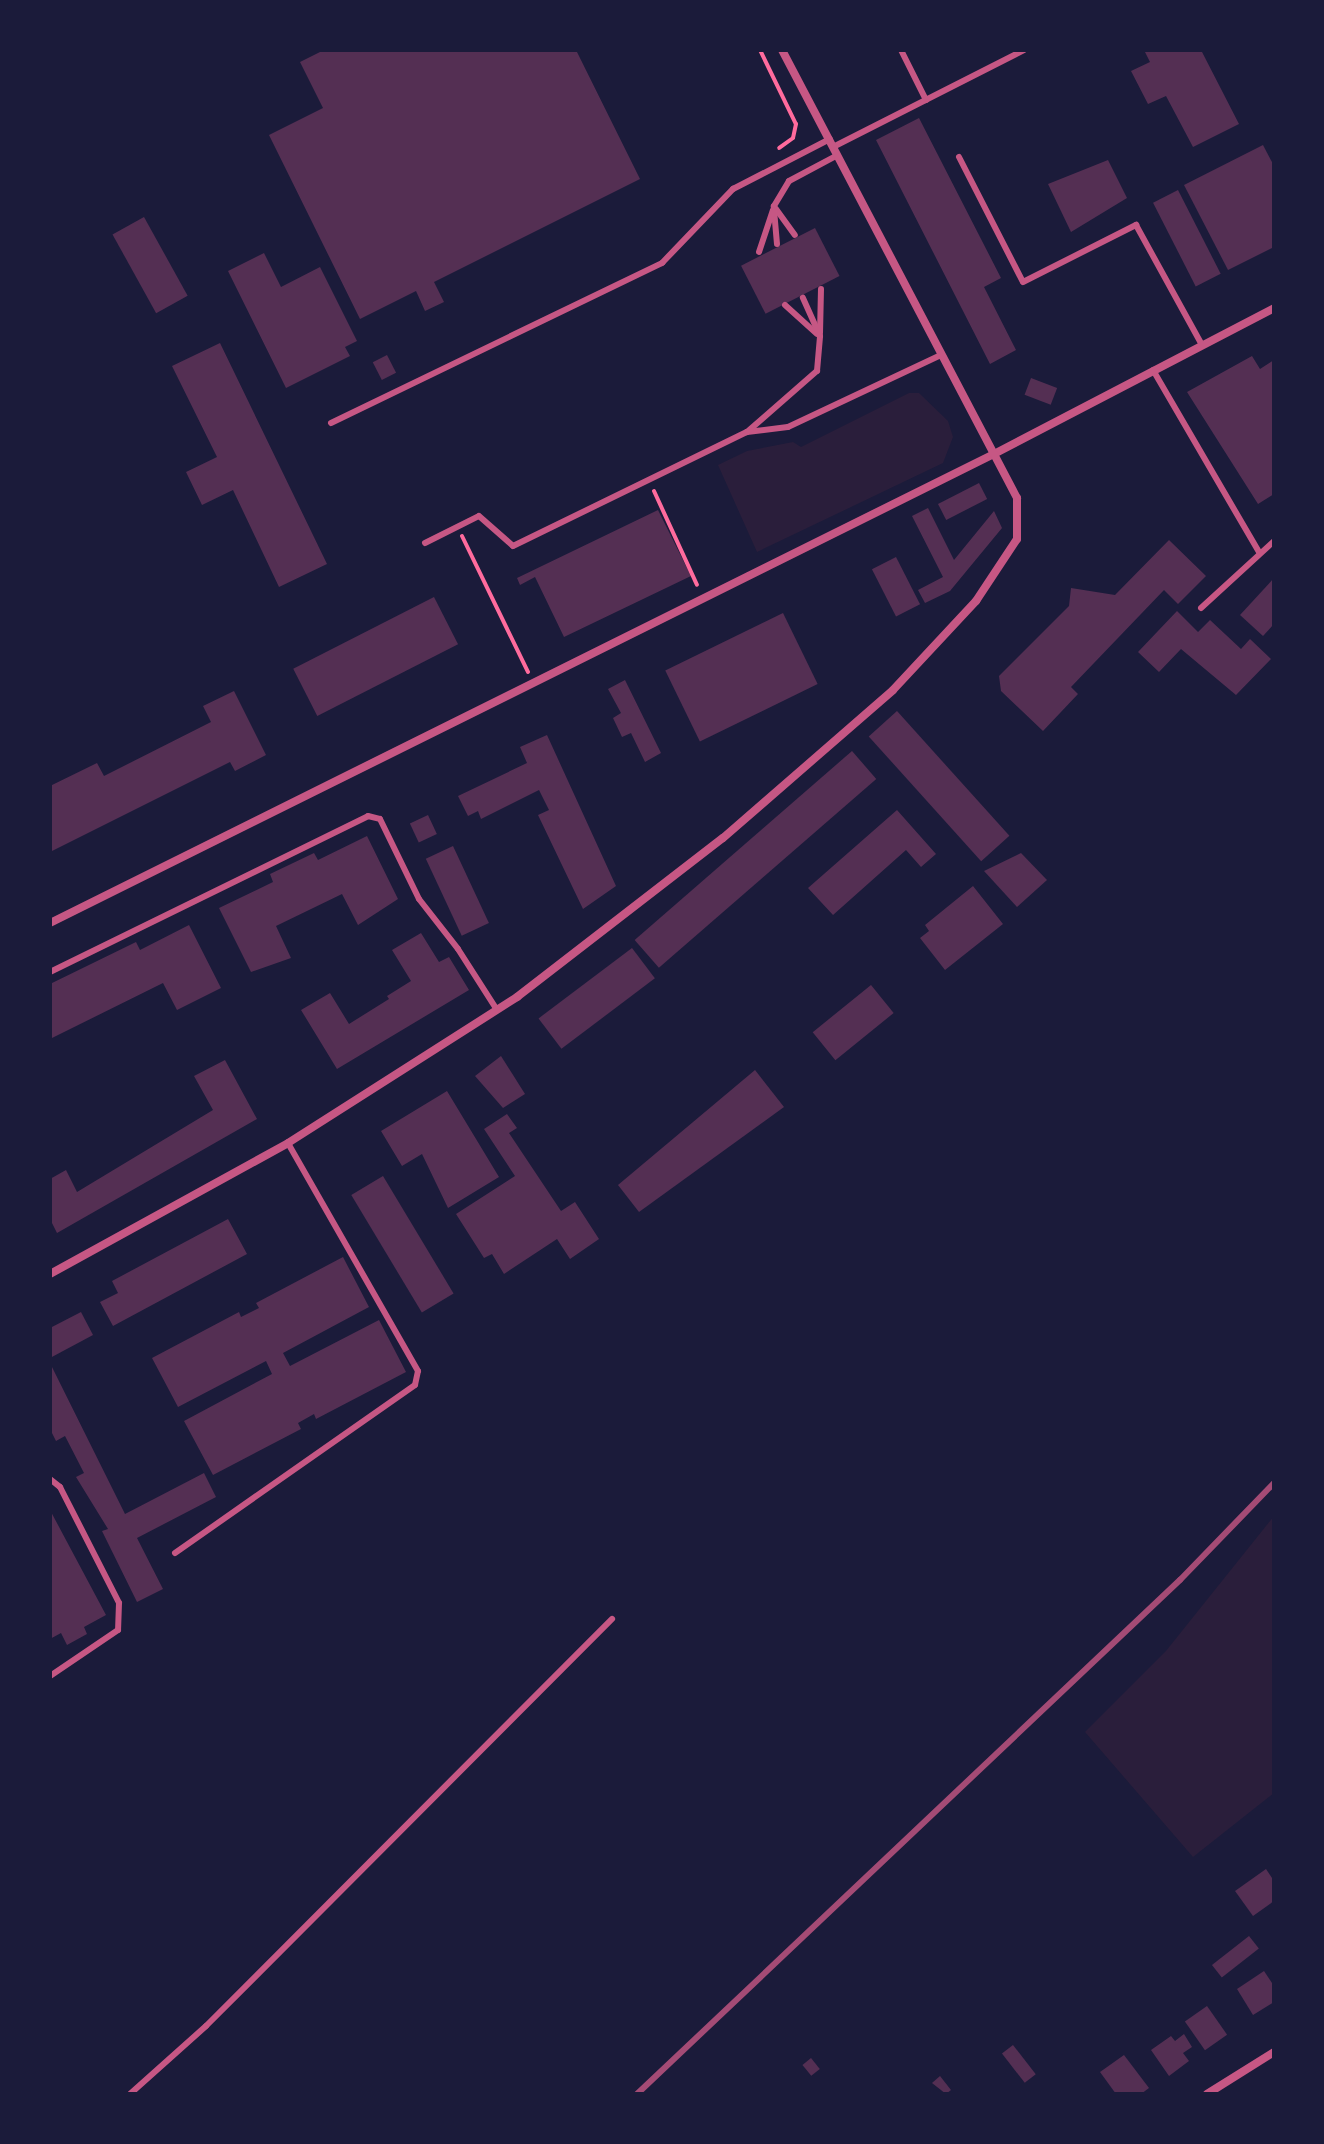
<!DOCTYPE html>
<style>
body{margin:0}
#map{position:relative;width:1324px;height:2144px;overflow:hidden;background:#1b1b3a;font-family:Spectral,serif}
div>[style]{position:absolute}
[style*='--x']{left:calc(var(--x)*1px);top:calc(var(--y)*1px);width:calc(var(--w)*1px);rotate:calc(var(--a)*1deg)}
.green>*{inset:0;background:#2a1e3b}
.building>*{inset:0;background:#542f53;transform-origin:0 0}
.path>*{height:4px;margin:-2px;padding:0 2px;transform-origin:2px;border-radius:2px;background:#ff6b9d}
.service>*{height:6px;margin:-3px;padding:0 3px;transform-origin:3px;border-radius:3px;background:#c65784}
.minor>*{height:8px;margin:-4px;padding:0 4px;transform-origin:4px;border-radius:4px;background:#c65784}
.rail>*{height:6px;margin:-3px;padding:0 3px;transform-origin:3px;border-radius:3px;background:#a44b75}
span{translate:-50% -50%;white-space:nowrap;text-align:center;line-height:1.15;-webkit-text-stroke:7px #1b1b3a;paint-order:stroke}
.frame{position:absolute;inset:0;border:52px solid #1b1b3a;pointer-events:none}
</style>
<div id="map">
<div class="green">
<div style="clip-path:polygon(909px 393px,919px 393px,948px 421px,953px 437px,943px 463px,757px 552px,718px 465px,747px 451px,793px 442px,801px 447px)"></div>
<div style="clip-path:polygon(1274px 1516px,1274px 1793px,1193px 1857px,1085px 1732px,1166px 1651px)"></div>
</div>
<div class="building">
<div style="clip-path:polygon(324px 50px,576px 50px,640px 179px,434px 282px,444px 302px,425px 311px,416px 291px,360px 319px,269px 135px,323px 108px,300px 62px)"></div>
<div style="clip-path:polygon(1144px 50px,1201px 50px,1239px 124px,1193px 147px,1166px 96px,1148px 104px,1131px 71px,1150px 62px)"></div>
<div style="clip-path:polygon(919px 118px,1001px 278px,984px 287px,1016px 350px,990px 364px,876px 140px)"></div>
<div style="clip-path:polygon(1263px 145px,1274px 166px,1274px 247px,1228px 270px,1184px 185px)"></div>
<div style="clip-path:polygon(1108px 160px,1127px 198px,1071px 232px,1048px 184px)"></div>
<div style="left:1178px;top:190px;width:94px;height:28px;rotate:63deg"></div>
<div style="left:144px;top:217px;width:90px;height:36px;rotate:61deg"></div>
<div style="left:815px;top:228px;width:54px;height:83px;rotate:63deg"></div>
<div style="clip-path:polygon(264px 253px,281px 287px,320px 267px,357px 341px,345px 347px,350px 356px,286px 388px,228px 271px)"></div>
<div style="clip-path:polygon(220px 343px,327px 564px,279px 587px,233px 490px,202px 505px,186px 472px,217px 457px,172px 366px)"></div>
<div style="left:387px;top:355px;width:20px;height:16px;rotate:63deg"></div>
<div style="clip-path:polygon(1252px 356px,1260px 369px,1274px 360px,1274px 494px,1258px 504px,1187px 392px)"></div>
<div style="left:1031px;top:378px;width:28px;height:18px;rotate:21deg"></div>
<div style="left:979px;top:483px;width:18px;height:46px;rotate:63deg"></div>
<div style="clip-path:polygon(928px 508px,954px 560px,994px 511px,1002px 528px,950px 591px,925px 603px,918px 590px,943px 577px,912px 516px)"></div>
<div style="clip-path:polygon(658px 510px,691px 576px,564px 637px,535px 577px,520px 585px,517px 578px)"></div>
<div style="clip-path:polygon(1169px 540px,1206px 576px,1178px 604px,1164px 590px,1071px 687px,1078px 694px,1043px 731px,1001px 691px,999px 676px,1069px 606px,1071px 588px,1115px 595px)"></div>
<div style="left:896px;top:557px;width:53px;height:27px;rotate:63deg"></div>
<div style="clip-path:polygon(1274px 578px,1274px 624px,1263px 636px,1240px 615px)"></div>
<div style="left:434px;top:597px;width:53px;height:158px;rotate:63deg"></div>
<div style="clip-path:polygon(1177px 611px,1198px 632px,1210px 620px,1241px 649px,1250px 639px,1271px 659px,1236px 695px,1181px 649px,1159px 672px,1138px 652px)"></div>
<div style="left:783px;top:613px;width:79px;height:131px;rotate:64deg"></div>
<div style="clip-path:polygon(625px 680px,661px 753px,645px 762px,631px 733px,622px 737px,613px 718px,621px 713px,608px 689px)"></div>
<div style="clip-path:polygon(234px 691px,266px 755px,235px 771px,230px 762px,50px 852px,50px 786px,97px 763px,104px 776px,211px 722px,203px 706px)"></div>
<div style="left:897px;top:711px;width:168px;height:38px;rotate:48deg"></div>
<div style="clip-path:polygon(547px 735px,616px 886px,583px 909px,538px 815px,549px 810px,539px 790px,481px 819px,478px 811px,468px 816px,458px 796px,527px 763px,520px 747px)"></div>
<div style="left:852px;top:751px;width:37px;height:288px;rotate:49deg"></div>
<div style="clip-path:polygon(897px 810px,936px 854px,921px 867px,906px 850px,833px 915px,808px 888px)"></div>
<div style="left:428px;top:815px;width:21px;height:20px;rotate:65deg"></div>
<div style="clip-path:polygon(367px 836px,398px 899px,358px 925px,342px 894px,276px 926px,291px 958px,251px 972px,219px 908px,273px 882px,270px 874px,314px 853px,318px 860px)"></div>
<div style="left:453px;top:846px;width:85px;height:30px;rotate:65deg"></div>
<div style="clip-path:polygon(1021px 853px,1047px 880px,1017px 907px,984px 871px)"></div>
<div style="clip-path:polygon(973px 886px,1003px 924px,945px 970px,920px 938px,929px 931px,925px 925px)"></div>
<div style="clip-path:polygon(189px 925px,221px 988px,177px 1010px,163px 983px,50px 1039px,50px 984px,136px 942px,140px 950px)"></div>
<div style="clip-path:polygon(421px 933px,439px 962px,449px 957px,469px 990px,337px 1069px,301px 1010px,330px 993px,349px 1024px,389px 999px,387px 996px,411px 981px,392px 950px)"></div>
<div style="left:632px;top:948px;width:38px;height:117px;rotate:53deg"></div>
<div style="left:871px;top:985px;width:36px;height:75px;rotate:51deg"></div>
<div style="clip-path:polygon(501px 1056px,525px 1094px,503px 1108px,475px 1076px)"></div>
<div style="clip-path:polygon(225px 1060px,257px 1119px,57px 1233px,50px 1219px,50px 1179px,66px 1170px,77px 1192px,213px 1110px,194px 1076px)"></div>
<div style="clip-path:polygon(755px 1070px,784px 1107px,639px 1212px,618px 1185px)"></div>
<div style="clip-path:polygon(447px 1091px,499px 1177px,448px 1208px,422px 1154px,402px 1166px,381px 1131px)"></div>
<div style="clip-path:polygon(507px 1114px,517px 1128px,509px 1133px,561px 1211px,575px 1202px,599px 1239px,570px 1259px,557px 1239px,504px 1274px,492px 1254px,484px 1258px,456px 1214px,515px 1176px,484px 1129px)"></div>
<div style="left:383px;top:1176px;width:137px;height:37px;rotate:59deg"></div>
<div style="clip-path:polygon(228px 1219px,247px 1254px,113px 1326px,100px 1302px,118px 1293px,112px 1281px)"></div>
<div style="clip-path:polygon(343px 1257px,369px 1307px,283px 1353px,290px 1366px,379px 1320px,406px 1372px,316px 1419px,314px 1414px,298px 1423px,301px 1429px,213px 1475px,184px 1421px,272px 1374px,266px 1361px,178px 1407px,152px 1358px,239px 1312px,241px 1317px,259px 1308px,256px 1303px)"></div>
<div style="clip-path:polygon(81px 1312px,93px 1335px,50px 1358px,50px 1328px)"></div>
<div style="clip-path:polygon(50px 1363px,125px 1514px,204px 1473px,216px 1497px,137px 1538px,163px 1589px,137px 1602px,102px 1531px,108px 1529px,76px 1477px,84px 1473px,65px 1436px,56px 1441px,50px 1429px)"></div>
<div style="clip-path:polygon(50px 1510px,106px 1615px,84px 1627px,87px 1634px,67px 1645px,61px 1633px,50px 1639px)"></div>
<div style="clip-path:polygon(1266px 1869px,1274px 1881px,1274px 1901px,1253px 1916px,1235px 1891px)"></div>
<div style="left:1249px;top:1936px;width:16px;height:47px;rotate:52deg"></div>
<div style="clip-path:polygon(1264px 1971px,1274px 1986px,1274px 2002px,1253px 2015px,1237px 1989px)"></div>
<div style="left:1207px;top:2006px;width:35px;height:27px;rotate:55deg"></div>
<div style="clip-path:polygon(1184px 2034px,1192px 2047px,1183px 2053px,1189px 2061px,1169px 2076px,1151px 2050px,1171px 2036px,1175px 2041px)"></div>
<div style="left:1013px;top:2045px;width:37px;height:14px;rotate:52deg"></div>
<div style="clip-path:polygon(1124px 2055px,1149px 2088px,1141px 2094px,1116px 2094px,1100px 2072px)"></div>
<div style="left:811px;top:2058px;width:14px;height:11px;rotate:51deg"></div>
<div style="clip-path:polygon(940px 2076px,951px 2090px,946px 2094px,932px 2083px)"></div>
</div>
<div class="path">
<div style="--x:760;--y:50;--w:82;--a:64.1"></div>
<div style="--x:796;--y:124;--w:14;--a:102"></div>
<div style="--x:793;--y:138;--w:17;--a:144"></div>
<div style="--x:654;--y:491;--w:103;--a:65.4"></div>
<div style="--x:462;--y:536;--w:151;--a:64.1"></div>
</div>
<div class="service">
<div style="--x:901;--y:50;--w:56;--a:63.4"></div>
<div style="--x:833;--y:147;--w:214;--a:-26.9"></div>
<div style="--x:959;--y:157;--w:140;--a:62.9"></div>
<div style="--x:1023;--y:282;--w:127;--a:-26.8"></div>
<div style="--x:1136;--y:225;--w:137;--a:61.2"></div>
<div style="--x:776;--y:209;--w:32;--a:54"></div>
<div style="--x:777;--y:244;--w:38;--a:-95"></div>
<div style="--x:774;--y:206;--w:29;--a:-59"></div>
<div style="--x:789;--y:181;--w:55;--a:-28"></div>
<div style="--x:759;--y:252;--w:44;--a:-71.6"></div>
<div style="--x:785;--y:305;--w:43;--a:42.2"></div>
<div style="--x:820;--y:333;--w:44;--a:-88.7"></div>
<div style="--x:1153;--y:370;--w:211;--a:59.8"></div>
<div style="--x:331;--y:423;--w:368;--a:-25.8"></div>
<div style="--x:662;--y:263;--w:103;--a:-46.2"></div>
<div style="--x:733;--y:189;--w:109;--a:-27.3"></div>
<div style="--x:747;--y:432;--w:41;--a:-7"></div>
<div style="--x:788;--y:427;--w:169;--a:-25.2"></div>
<div style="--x:425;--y:543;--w:60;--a:-26.6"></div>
<div style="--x:479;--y:516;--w:45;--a:41.4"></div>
<div style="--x:513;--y:546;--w:260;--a:-26"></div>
<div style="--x:747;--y:432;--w:93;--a:-41.1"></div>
<div style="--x:817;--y:371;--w:35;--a:-85"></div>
<div style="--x:820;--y:336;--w:42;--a:-114.1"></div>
<div style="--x:1201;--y:608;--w:99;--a:-42.5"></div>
<div style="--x:50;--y:972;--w:354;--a:-26.1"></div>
<div style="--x:368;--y:816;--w:12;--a:14"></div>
<div style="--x:380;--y:819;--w:89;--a:64"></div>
<div style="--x:419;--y:899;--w:63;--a:52"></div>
<div style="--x:458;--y:949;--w:72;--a:57.4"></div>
<div style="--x:50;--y:1479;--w:13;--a:39"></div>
<div style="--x:60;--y:1487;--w:130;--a:63"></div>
<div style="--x:119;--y:1603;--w:27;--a:92"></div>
<div style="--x:118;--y:1630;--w:82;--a:145.9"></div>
<div style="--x:175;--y:1553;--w:293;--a:-35"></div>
<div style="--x:415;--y:1385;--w:14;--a:-78"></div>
<div style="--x:418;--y:1371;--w:262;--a:-119.7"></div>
<div style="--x:130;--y:2094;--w:102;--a:-41.8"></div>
<div style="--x:206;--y:2026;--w:575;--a:-45.07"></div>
</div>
<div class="minor">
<div style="--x:50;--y:923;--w:1054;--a:-26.42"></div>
<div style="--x:994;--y:454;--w:316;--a:-27.5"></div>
<div style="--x:50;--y:1274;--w:272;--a:-28.8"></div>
<div style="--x:288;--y:1143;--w:272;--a:-32.5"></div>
<div style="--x:517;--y:997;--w:260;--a:-37.7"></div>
<div style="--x:723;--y:838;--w:225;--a:-41"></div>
<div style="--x:893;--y:690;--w:122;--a:-47"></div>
<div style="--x:976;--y:601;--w:74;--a:-56.5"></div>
<div style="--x:1017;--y:539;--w:41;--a:-90"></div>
<div style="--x:1017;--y:498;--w:506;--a:-117.68"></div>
<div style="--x:1207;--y:2094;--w:79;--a:-32.1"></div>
</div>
<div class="rail">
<div style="--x:637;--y:2094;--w:748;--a:-43.43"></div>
<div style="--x:1180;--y:1580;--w:135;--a:-45.9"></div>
</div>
<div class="frame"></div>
</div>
